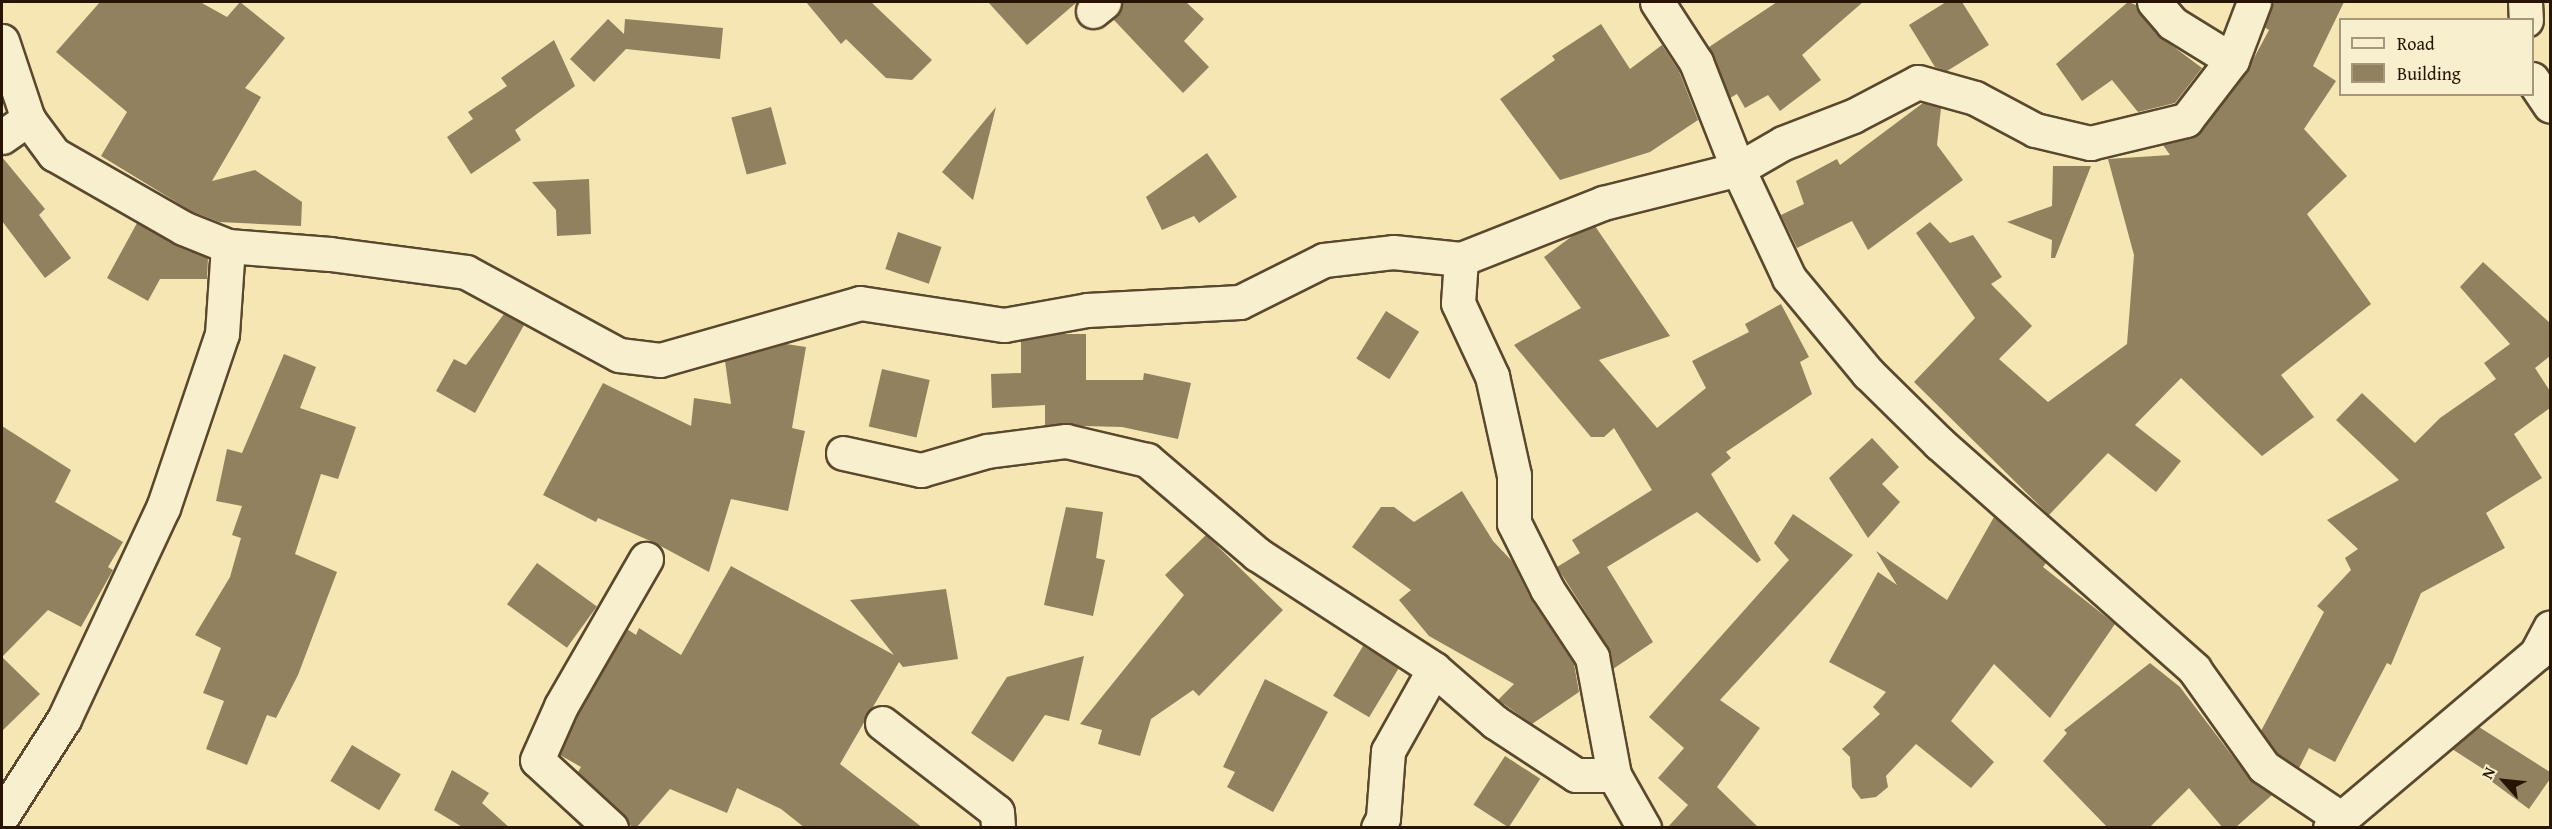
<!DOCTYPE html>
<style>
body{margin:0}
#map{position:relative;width:2552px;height:829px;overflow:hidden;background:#f5e6b3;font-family:"Gentium Book Plus",serif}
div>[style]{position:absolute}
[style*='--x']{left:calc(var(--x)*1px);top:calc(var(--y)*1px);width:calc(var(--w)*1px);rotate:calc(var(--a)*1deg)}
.building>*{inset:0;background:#92815e;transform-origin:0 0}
.roads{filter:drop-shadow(2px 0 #5a482e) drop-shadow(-2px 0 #5a482e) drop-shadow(0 2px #5a482e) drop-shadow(0 -2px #5a482e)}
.street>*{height:33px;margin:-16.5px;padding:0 16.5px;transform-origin:16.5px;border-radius:16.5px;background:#f8efce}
span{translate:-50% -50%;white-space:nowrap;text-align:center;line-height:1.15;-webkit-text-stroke:4.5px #f8efce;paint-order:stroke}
.frame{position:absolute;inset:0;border:3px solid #271401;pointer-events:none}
.legend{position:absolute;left:2339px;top:18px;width:195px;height:78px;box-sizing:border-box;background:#f8efce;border:2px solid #a4977c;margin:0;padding:8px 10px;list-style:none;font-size:18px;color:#271401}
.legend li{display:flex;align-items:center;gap:12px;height:30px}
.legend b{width:30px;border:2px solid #a4977c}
.north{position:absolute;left:2474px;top:751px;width:60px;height:60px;-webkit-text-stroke:4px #f8efce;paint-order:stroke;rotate:297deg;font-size:16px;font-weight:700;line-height:24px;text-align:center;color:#271401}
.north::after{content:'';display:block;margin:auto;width:21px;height:27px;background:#271401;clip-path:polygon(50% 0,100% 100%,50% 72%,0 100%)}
</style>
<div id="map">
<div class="building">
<div style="clip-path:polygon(100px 2px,200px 2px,227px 17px,240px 2px,285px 38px,245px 88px,261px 97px,212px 181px,255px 170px,302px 202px,301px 226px,219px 222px,191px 211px,101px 156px,127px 112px,56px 52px)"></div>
<div style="clip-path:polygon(806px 2px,871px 2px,932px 60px,912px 80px,886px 78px,846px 39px,841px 44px)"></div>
<div style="clip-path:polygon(988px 2px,1077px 2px,1027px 45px)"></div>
<div style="clip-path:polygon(1122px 2px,1186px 2px,1204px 19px,1184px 41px,1209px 67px,1183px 93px,1113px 19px)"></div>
<div style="clip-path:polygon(1777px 2px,1863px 2px,1802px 55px,1821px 80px,1780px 111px,1768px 95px,1745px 108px,1737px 94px,1730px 98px,1709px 47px)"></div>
<div style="clip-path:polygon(1946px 2px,1962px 2px,1989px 45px,1947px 71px,1935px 67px,1909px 25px)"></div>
<div style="clip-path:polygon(2128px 2px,2136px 5px,2158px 35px,2202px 68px,2175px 103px,2138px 112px,2112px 80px,2082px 101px,2056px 64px)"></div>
<div style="clip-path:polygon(2272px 2px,2344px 2px,2313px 66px,2336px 81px,2304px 129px,2347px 176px,2307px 214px,2371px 304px,2281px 375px,2314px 417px,2262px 456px,2181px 378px,2135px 425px,2181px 461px,2156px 492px,2108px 453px,2049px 515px,1914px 382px,1975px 318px,1916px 233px,1930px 222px,1950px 243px,1973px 235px,2002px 277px,1991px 284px,2032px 326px,1999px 359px,2048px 402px,2127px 344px,2134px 255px,2108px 159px,2170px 155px,2163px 145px,2201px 131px,2248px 69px,2269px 30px,2264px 27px)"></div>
<div style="clip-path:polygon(608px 19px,624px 34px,625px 19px,723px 28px,720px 59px,626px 49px,594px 82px,570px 59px)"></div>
<div style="clip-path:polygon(1601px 24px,1630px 69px,1662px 45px,1679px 71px,1698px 120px,1650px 152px,1560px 180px,1500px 99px,1555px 60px,1552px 56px)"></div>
<div style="clip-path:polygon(554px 40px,575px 86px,515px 130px,521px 140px,471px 174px,447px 137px,473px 119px,468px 112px,507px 86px,501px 78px)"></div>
<div style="clip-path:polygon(1923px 103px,1941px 108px,1937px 145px,1963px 180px,1868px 250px,1852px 221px,1797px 248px,1781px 215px,1804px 204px,1796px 181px,1837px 159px,1840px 165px)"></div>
<div style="left:771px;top:107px;width:59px;height:41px;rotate:75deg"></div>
<div style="clip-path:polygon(996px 107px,973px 200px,942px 172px)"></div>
<div style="clip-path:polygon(1207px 153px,1237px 197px,1199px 223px,1194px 216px,1162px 230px,1146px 197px)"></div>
<div style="clip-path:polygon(2px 157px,45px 209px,39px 215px,71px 258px,45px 278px,2px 221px)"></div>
<div style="clip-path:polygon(2053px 166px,2091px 166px,2055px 258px,2051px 258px,2052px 240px,2007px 222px,2052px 206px)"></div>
<div style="clip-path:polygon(589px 179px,591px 234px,557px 236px,556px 210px,532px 182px)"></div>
<div style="clip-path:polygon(137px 223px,208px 258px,207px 279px,160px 279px,148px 301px,107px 278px)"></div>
<div style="clip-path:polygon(1595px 226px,1670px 336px,1599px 360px,1657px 428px,1706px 388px,1692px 361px,1749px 332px,1745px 324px,1781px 304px,1809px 357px,1800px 362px,1812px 394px,1726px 452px,1731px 458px,1711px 474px,1761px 560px,1757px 563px,1697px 512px,1607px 567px,1653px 642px,1613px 669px,1608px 647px,1557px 567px,1580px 553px,1572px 540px,1652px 490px,1614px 428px,1604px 437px,1591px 437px,1514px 345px,1581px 308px,1544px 257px,1575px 234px)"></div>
<div style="left:898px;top:232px;width:46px;height:39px;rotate:19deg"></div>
<div style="clip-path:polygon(2483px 262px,2550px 323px,2550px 356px,2535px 368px,2550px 391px,2550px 408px,2514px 434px,2542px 478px,2486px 513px,2505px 548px,2421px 593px,2391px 665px,2387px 663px,2335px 762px,2309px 748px,2299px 768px,2277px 753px,2261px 731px,2324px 612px,2317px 606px,2351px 570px,2345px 558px,2358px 549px,2327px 520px,2399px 480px,2336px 420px,2362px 393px,2415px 443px,2440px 418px,2496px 379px,2484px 363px,2510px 344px,2460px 287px)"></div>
<div style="left:1386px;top:311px;width:39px;height:56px;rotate:32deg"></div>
<div style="clip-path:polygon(504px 314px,524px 325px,475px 413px,436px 391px,454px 359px,466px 365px)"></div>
<div style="clip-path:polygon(1059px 334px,1086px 334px,1086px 380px,1143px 380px,1144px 373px,1191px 383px,1178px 439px,1122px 427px,1045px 425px,1045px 405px,992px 408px,991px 374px,1021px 373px,1021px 341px)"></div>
<div style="clip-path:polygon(786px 344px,806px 347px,792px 428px,805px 431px,788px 511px,731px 499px,709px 572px,655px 543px,598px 518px,596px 522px,543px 495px,603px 383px,691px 426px,694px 398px,731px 404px,725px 361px)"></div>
<div style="clip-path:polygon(284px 354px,316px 367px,300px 408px,356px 427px,338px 479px,321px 474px,295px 554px,337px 572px,298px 675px,276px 718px,267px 715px,247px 765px,206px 749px,224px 701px,203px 693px,221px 648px,195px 635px,230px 577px,241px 538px,232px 535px,242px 506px,216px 501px,227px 449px,242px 453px)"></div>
<div style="left:882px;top:369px;width:49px;height:59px;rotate:13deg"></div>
<div style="clip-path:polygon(2px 426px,71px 470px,55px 502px,123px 542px,108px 567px,113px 570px,81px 627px,48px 610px,2px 657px,40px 694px,2px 731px)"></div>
<div style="clip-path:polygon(1872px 438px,1899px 467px,1882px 484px,1900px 502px,1868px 538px,1829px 478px)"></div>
<div style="clip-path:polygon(1462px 491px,1493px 541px,1512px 561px,1531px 599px,1574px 664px,1579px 692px,1532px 724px,1498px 700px,1514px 684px,1429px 636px,1399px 600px,1411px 590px,1352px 547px,1381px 507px,1394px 507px,1414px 522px)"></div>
<div style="clip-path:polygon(1066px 507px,1103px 512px,1096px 558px,1105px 560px,1093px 616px,1044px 605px)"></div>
<div style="clip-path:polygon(1793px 514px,1853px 555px,1720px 700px,1760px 728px,1717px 787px,1759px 828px,1667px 828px,1688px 805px,1658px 778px,1684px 748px,1649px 717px,1789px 560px,1774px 543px)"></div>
<div style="clip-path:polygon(1994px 517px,2046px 563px,2043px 567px,2115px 624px,2050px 718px,1994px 664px,1951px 721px,1994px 762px,1971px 788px,1916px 744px,1886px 776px,1888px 787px,1876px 797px,1861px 799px,1852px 787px,1850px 757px,1842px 749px,1880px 714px,1873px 707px,1886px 692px,1829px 662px,1878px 572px,1897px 585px,1876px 551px,1947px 600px)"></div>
<div style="clip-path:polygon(1206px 535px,1283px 610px,1199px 696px,1193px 690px,1151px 719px,1140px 756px,1098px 744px,1102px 730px,1080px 724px,1184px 595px,1165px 575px)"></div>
<div style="left:537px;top:563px;width:74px;height:51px;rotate:36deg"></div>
<div style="clip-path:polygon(731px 566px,894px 655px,850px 600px,946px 589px,958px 659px,903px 667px,899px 662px,840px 764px,923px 828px,805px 828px,781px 809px,737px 788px,727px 813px,670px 789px,636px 828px,632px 828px,624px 814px,578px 772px,581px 767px,560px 755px,578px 715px,627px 629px,636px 635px,639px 628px,681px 655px)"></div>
<div style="left:1363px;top:646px;width:42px;height:58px;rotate:31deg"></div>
<div style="clip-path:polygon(1084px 656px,1069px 721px,1045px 715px,1013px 762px,971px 733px,1007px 677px)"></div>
<div style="clip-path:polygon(2150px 663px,2180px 687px,2249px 778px,2272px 795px,2235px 828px,2223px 828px,2189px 788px,2149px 828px,2108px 828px,2043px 761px,2067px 733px,2064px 730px)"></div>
<div style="clip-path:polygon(1265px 679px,1328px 712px,1273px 812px,1227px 787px,1235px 772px,1223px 767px)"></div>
<div style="clip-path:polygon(2479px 727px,2550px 772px,2550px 779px,2529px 809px,2491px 781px,2494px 776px,2452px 749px)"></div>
<div style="left:352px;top:745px;width:57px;height:42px;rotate:31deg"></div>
<div style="left:1505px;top:756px;width:42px;height:58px;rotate:33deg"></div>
<div style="clip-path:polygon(452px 770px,489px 793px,482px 803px,510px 828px,464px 828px,434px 810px)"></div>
</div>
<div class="roads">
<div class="street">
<div style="--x:1657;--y:2;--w:72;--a:57"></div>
<div style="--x:1696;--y:62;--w:115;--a:68.6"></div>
<div style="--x:1738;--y:169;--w:120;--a:64.9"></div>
<div style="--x:1789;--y:278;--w:124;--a:50.3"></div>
<div style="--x:1868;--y:373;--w:100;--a:44.6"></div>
<div style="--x:1939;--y:443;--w:341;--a:41.5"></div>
<div style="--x:2194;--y:669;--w:120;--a:54.5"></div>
<div style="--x:2264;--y:767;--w:94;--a:33.7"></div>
<div style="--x:2154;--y:2;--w:28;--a:49"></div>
<div style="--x:2172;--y:23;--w:70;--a:31.7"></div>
<div style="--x:2525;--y:2;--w:18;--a:87"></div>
<div style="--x:1093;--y:11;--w:14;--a:-39"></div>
<div style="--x:2;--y:41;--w:82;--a:71.6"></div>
<div style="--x:28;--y:119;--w:44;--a:53.4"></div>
<div style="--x:54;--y:154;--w:149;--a:29.8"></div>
<div style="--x:183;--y:228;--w:48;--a:21.8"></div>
<div style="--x:2532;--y:79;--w:32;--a:56"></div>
<div style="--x:2;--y:137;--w:32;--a:-35"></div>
<div style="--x:1461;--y:259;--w:44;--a:93.9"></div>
<div style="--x:1458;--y:303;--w:81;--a:65"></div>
<div style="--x:1492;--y:376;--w:101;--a:77.5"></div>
<div style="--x:1514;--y:475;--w:48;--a:90"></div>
<div style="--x:1514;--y:523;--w:74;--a:63.4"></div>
<div style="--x:1547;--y:589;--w:82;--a:56.5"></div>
<div style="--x:1592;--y:657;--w:120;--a:79.4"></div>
<div style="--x:843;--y:453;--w:80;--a:12.3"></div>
<div style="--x:921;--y:470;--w:69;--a:-16.1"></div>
<div style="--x:987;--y:451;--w:80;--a:-7.2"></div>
<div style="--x:1066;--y:441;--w:83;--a:13.2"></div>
<div style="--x:1147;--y:460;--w:145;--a:40.5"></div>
<div style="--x:1257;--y:554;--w:211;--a:33"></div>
<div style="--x:1434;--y:669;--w:81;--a:41"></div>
<div style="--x:1495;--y:722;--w:97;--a:33.2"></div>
<div style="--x:1576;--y:775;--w:38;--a:0"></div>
<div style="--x:1614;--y:775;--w:61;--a:60.5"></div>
<div style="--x:882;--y:723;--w:145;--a:37.7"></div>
<div style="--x:997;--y:812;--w:16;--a:86"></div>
<div style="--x:2;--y:816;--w:115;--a:-57.4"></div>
<div style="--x:64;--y:719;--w:233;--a:-64.9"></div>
<div style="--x:163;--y:508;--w:184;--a:-71.3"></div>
<div style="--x:222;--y:334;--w:88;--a:-86.1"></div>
<div style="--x:228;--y:246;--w:102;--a:4.5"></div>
<div style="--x:330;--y:254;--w:137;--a:7.5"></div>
<div style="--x:466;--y:272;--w:174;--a:28.5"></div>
<div style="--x:619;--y:355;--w:41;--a:7"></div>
<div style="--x:660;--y:360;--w:208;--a:-15.9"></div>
<div style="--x:860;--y:303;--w:146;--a:8.7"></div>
<div style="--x:1004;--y:325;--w:84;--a:-10.2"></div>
<div style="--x:1087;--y:310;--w:153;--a:-3"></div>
<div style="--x:1240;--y:302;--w:94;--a:-26.6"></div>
<div style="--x:1324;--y:260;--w:69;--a:-6.6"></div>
<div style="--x:1393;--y:252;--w:68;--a:5.9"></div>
<div style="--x:1461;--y:259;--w:153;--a:-21.5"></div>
<div style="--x:1603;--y:203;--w:139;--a:-14.1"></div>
<div style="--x:1738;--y:169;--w:52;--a:-30"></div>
<div style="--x:1783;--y:143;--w:75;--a:-21.1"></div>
<div style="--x:1853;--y:116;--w:73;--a:-27.6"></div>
<div style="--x:1918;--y:82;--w:59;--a:15.7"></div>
<div style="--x:1975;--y:98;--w:68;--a:28.1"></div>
<div style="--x:2035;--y:130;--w:57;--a:13.3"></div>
<div style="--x:2090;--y:143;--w:99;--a:-13.5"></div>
<div style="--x:2186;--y:120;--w:76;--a:-52.5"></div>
<div style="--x:2232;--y:60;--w:62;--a:-69.2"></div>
<div style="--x:611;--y:828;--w:100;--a:-137.4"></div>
<div style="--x:537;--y:760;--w:59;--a:-66"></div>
<div style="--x:561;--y:706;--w:170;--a:-60"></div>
<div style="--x:1378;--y:828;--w:11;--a:-63"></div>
<div style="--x:1383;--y:818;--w:67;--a:-85.7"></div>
<div style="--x:1388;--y:751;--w:94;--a:-60.7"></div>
<div style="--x:2330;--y:828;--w:270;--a:-40.2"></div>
<div style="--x:2536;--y:654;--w:30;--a:-62"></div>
</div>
</div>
<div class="frame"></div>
<ul class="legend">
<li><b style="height:8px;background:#f8efce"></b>Road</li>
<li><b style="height:16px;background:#92815e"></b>Building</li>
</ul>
<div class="north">N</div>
</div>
